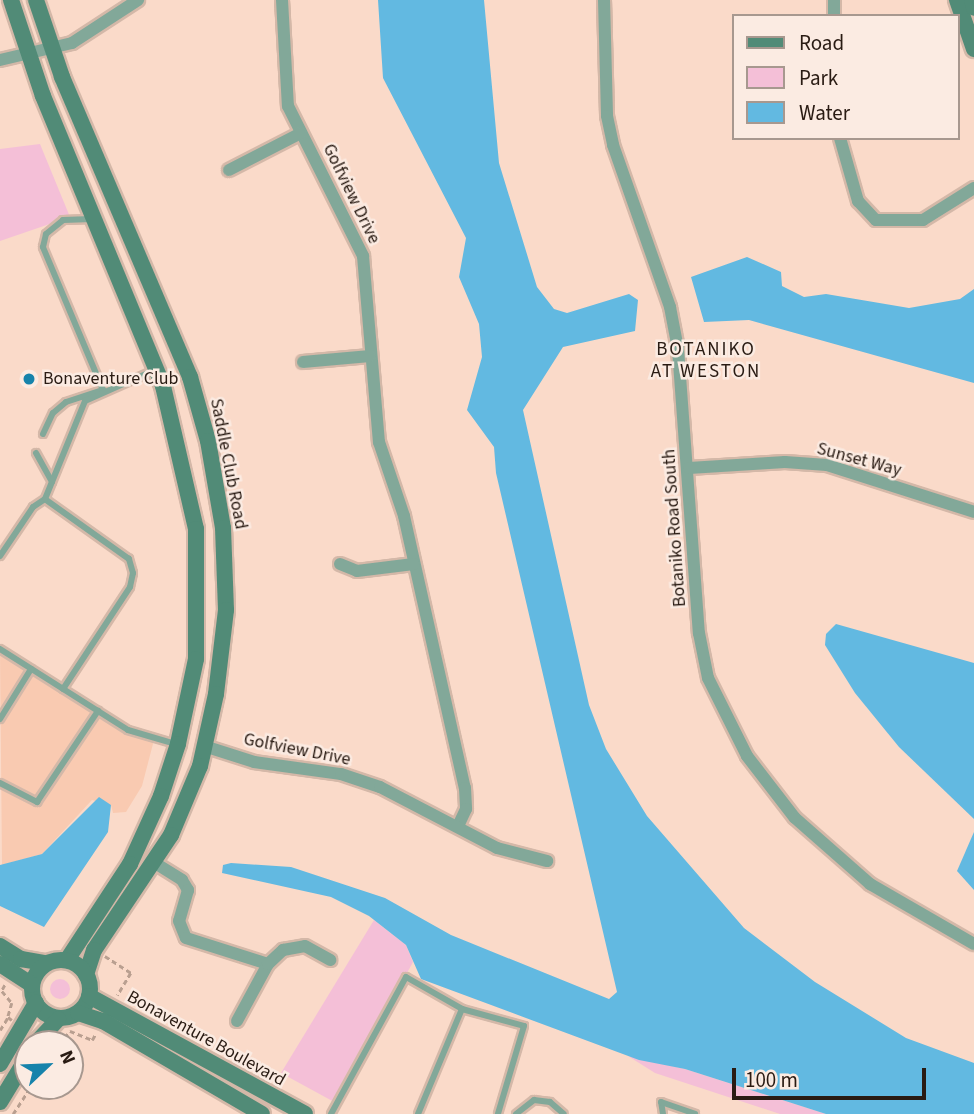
<!DOCTYPE html>
<style>
body{margin:0}
#map{position:relative;width:974px;height:1114px;overflow:hidden;background:#fadac9;font-family:"Source Sans 3",sans-serif}
div>[style]{position:absolute}
[style*='--x']{left:calc(var(--x)*1px);top:calc(var(--y)*1px);width:calc(var(--w)*1px);rotate:calc(var(--a)*1deg)}
.built>*{inset:0;background:#f9cab1}
.green>*{inset:0;background:#f4bfd7}
.round{border-radius:50%}
.water>*{inset:0;background:#62b9e1}
.path>*{height:2.5px;margin-top:-1.25px;transform-origin:0;background:repeating-linear-gradient(90deg,#b99f90 0 5px,transparent 0 8.5px)}
.roads{filter:drop-shadow(2px 0 #d4b8a8) drop-shadow(-2px 0 #d4b8a8) drop-shadow(0 2px #d4b8a8) drop-shadow(0 -2px #d4b8a8)}
.lane>*{height:6px;margin:-3px;padding:0 3px;transform-origin:3px;border-radius:3px;background:#82a899}
.street>*{height:12px;margin:-6px;padding:0 6px;transform-origin:6px;border-radius:6px;background:#82a899}
.secondary>*{height:16px;margin:-8px;padding:0 8px;transform-origin:8px;border-radius:8px;background:#518b77}
.secondary>.ring{margin:-8px;padding:0;box-sizing:content-box;background:none;border:16px solid #518b77;border-radius:50%}
.dots>*{width:19px;height:19px;translate:-50% -50%;box-sizing:border-box;border:4px solid #fbebe2;border-radius:50%}
span{translate:-50% -50%;white-space:nowrap;text-align:center;line-height:1.15;-webkit-text-stroke:5px #fbebe2;paint-order:stroke}
.street-label{font-size:18px;color:#291b13}
.poi-label{font-size:18px;color:#291b13}
.left{translate:0 -50%;text-align:left}
.neighbourhood-label{font-size:19px;color:#291b13;letter-spacing:2px}
.legend{position:absolute;left:732px;top:14px;width:228px;height:126px;box-sizing:border-box;background:#fbebe2;border:2px solid #a7988f;margin:0;padding:9px 12px;list-style:none;font-size:21px;color:#291b13}
.legend li{display:flex;align-items:center;gap:14px;height:35px}
.legend b{width:35px;border:2px solid #a7988f}
.north{position:absolute;left:14px;top:1030px;width:70px;height:70px;box-sizing:border-box;background:#fbebe2;border:2px solid #a7988f;border-radius:50%;rotate:67deg;font-size:19px;font-weight:700;line-height:28px;text-align:center;color:#291b13}
.north::after{content:'';display:block;margin:auto;width:24px;height:32px;background:#1683ab;clip-path:polygon(50% 0,100% 100%,50% 72%,0 100%)}
.scale{position:absolute;left:732px;top:1068px;width:194px;height:32px;box-sizing:border-box;border:4px solid #291b13;border-top:0;padding-left:9px;font-size:21px;line-height:24px;white-space:nowrap;color:#291b13;-webkit-text-stroke:5px #fbebe2;paint-order:stroke}
</style>
<div id="map">
<div class="built">
<div style="clip-path:polygon(0 649px,128px 730px,154px 740px,142px 786px,126px 812px,113px 813px,111px 805px,92px 800px,42px 854px,2px 865px)"></div>
</div>
<div class="green">
<div style="clip-path:polygon(40px 144px,70px 217px,0 241px,0 149px)"></div>
<div style="clip-path:polygon(374px 920px,406px 945px,413px 962px,336px 1103px,281px 1073px)"></div>
<div class="round" style="left:50px;top:979px;width:20px;height:20px"></div>
<div style="clip-path:polygon(628px 1056px,685px 1069px,826px 1114px,780px 1114px,655px 1073px)"></div>
</div>
<div class="water">
<div style="clip-path:polygon(378px 0,484px 0,499px 163px,537px 287px,554px 309px,567px 313px,629px 294px,638px 300px,635px 331px,563px 347px,523px 410px,589px 705px,606px 749px,647px 816px,744px 928px,815px 982px,906px 1038px,974px 1063px,974px 1114px,826px 1114px,685px 1069px,639px 1060px,421px 979px,406px 945px,369px 916px,331px 897px,222px 873px,223px 865px,231px 863px,291px 867px,385px 898px,451px 935px,609px 999px,617px 992px,496px 473px,494px 447px,467px 410px,482px 357px,479px 324px,459px 277px,466px 238px,383px 78px)"></div>
<div style="clip-path:polygon(747px 257px,781px 272px,782px 286px,804px 297px,826px 294px,909px 308px,960px 299px,974px 289px,974px 383px,749px 320px,704px 322px,691px 277px)"></div>
<div style="clip-path:polygon(836px 624px,974px 663px,974px 819px,899px 747px,855px 693px,825px 645px,826px 634px)"></div>
<div style="clip-path:polygon(99px 797px,111px 805px,108px 832px,44px 927px,0 906px,0 865px,42px 854px)"></div>
<div style="clip-path:polygon(974px 832px,974px 890px,957px 871px)"></div>
</div>
<div class="path">
<div style="--x:105;--y:956;--w:31;--a:33"></div>
<div style="--x:131;--y:973;--w:26;--a:121"></div>
<div style="--x:5;--y:985;--w:7;--a:117"></div>
<div style="--x:2;--y:991;--w:16;--a:50"></div>
<div style="--x:12;--y:1003;--w:15;--a:106"></div>
<div style="--x:8;--y:1017;--w:5;--a:37"></div>
<div style="--x:0;--y:1030;--w:15;--a:-58"></div>
<div style="--x:59;--y:1044;--w:17;--a:-50"></div>
<div style="--x:70;--y:1031;--w:24;--a:22"></div>
<div style="--x:92;--y:1040;--w:8;--a:-60"></div>
<div style="--x:13;--y:1114;--w:33;--a:-57"></div>
</div>
<div class="roads">
<div class="lane">
<div style="--x:43;--y:434;--w:23;--a:-65"></div>
<div style="--x:53;--y:413;--w:17;--a:-40"></div>
<div style="--x:66;--y:402;--w:39;--a:-18"></div>
<div style="--x:103;--y:390;--w:155;--a:-112.8"></div>
<div style="--x:43;--y:247;--w:13;--a:-77"></div>
<div style="--x:46;--y:234;--w:22;--a:-39"></div>
<div style="--x:63;--y:220;--w:29;--a:-2"></div>
<div style="--x:36;--y:453;--w:33;--a:61"></div>
<div style="--x:0;--y:556;--w:59;--a:-56"></div>
<div style="--x:33;--y:507;--w:14;--a:-34"></div>
<div style="--x:0;--y:649;--w:151;--a:32.3"></div>
<div style="--x:128;--y:730;--w:50;--a:16.3"></div>
<div style="--x:63;--y:689;--w:122;--a:-56.7"></div>
<div style="--x:130;--y:587;--w:14;--a:-78"></div>
<div style="--x:133;--y:573;--w:15;--a:-106"></div>
<div style="--x:129;--y:559;--w:103;--a:-144.5"></div>
<div style="--x:45;--y:499;--w:106;--a:-67.8"></div>
<div style="--x:85;--y:401;--w:77;--a:-23.9"></div>
<div style="--x:0;--y:719;--w:59;--a:-58.2"></div>
<div style="--x:0;--y:783;--w:42;--a:27.2"></div>
<div style="--x:37;--y:802;--w:110;--a:-56.2"></div>
<div style="--x:331;--y:1114;--w:156;--a:-61.3"></div>
<div style="--x:406;--y:977;--w:64;--a:29.7"></div>
<div style="--x:462;--y:1009;--w:64;--a:15.3"></div>
<div style="--x:524;--y:1026;--w:92;--a:106.5"></div>
<div style="--x:418;--y:1114;--w:114;--a:-67.3"></div>
<div style="--x:516;--y:1114;--w:23;--a:-38"></div>
<div style="--x:534;--y:1100;--w:16;--a:7"></div>
<div style="--x:550;--y:1102;--w:18;--a:41"></div>
<div style="--x:663;--y:1114;--w:12;--a:-99"></div>
<div style="--x:661;--y:1102;--w:36;--a:19"></div>
</div>
<div class="street">
<div style="--x:282;--y:0;--w:106;--a:86.8"></div>
<div style="--x:288;--y:106;--w:168;--a:63.4"></div>
<div style="--x:363;--y:256;--w:187;--a:85.1"></div>
<div style="--x:379;--y:442;--w:78;--a:71.3"></div>
<div style="--x:404;--y:516;--w:279;--a:77.4"></div>
<div style="--x:465;--y:788;--w:21;--a:87"></div>
<div style="--x:466;--y:809;--w:17;--a:115"></div>
<div style="--x:604;--y:0;--w:116;--a:88.5"></div>
<div style="--x:607;--y:116;--w:30;--a:78"></div>
<div style="--x:613;--y:145;--w:172;--a:70.6"></div>
<div style="--x:670;--y:307;--w:43;--a:79.2"></div>
<div style="--x:678;--y:349;--w:285;--a:85.8"></div>
<div style="--x:699;--y:633;--w:46;--a:78.7"></div>
<div style="--x:708;--y:678;--w:87;--a:63.4"></div>
<div style="--x:747;--y:756;--w:78;--a:52.3"></div>
<div style="--x:795;--y:818;--w:100;--a:41.3"></div>
<div style="--x:870;--y:884;--w:120;--a:30"></div>
<div style="--x:834;--y:0;--w:16;--a:90"></div>
<div style="--x:0;--y:60;--w:74;--a:-13.3"></div>
<div style="--x:72;--y:43;--w:79;--a:-33.1"></div>
<div style="--x:840;--y:138;--w:66;--a:74.1"></div>
<div style="--x:858;--y:201;--w:26;--a:47"></div>
<div style="--x:876;--y:220;--w:47;--a:0"></div>
<div style="--x:923;--y:220;--w:60;--a:-32.1"></div>
<div style="--x:229;--y:170;--w:81;--a:-27.2"></div>
<div style="--x:303;--y:362;--w:67;--a:-5.1"></div>
<div style="--x:689;--y:468;--w:96;--a:-3.6"></div>
<div style="--x:785;--y:462;--w:42;--a:4.1"></div>
<div style="--x:827;--y:465;--w:154;--a:17.7"></div>
<div style="--x:340;--y:564;--w:18;--a:22"></div>
<div style="--x:357;--y:571;--w:57;--a:-7"></div>
<div style="--x:204;--y:746;--w:52;--a:17.7"></div>
<div style="--x:254;--y:762;--w:88;--a:7.9"></div>
<div style="--x:341;--y:774;--w:41;--a:18.4"></div>
<div style="--x:380;--y:787;--w:132;--a:27.5"></div>
<div style="--x:497;--y:848;--w:52;--a:14.6"></div>
<div style="--x:155;--y:863;--w:32;--a:32"></div>
<div style="--x:182;--y:880;--w:12;--a:59"></div>
<div style="--x:188;--y:890;--w:32;--a:106"></div>
<div style="--x:179;--y:921;--w:18;--a:68"></div>
<div style="--x:186;--y:938;--w:86;--a:17.6"></div>
<div style="--x:237;--y:1021;--w:65;--a:-61.5"></div>
<div style="--x:268;--y:964;--w:21;--a:-43"></div>
<div style="--x:283;--y:950;--w:22;--a:-10"></div>
<div style="--x:305;--y:946;--w:29;--a:29"></div>
</div>
<div class="secondary">
<div style="--x:11;--y:0;--w:101;--a:71.6"></div>
<div style="--x:43;--y:96;--w:314;--a:67.5"></div>
<div style="--x:163;--y:386;--w:147;--a:77"></div>
<div style="--x:196;--y:529;--w:130;--a:90"></div>
<div style="--x:196;--y:659;--w:87;--a:102"></div>
<div style="--x:178;--y:744;--w:55;--a:108.1"></div>
<div style="--x:161;--y:796;--w:75;--a:114.5"></div>
<div style="--x:130;--y:864;--w:115;--a:123.3"></div>
<div style="--x:36;--y:0;--w:81;--a:71.3"></div>
<div style="--x:62;--y:77;--w:326;--a:66.9"></div>
<div style="--x:190;--y:377;--w:66;--a:74.3"></div>
<div style="--x:208;--y:441;--w:88;--a:80.2"></div>
<div style="--x:223;--y:528;--w:82;--a:87.9"></div>
<div style="--x:226;--y:610;--w:85;--a:96.8"></div>
<div style="--x:216;--y:694;--w:74;--a:102.5"></div>
<div style="--x:200;--y:766;--w:75;--a:112.8"></div>
<div style="--x:171;--y:835;--w:138;--a:123.8"></div>
<div style="--x:94;--y:950;--w:26;--a:108"></div>
<div style="--x:957;--y:0;--w:52;--a:70.9"></div>
<div style="--x:972;--y:0;--w:8;--a:76"></div>
<div style="--x:0;--y:946;--w:25;--a:32"></div>
<div style="--x:21;--y:959;--w:23;--a:10"></div>
<div class="ring" style="left:32px;top:960px;width:42px;height:42px"></div>
<div style="--x:0;--y:964;--w:38;--a:33"></div>
<div style="--x:89;--y:996;--w:246;--a:28.6"></div>
<div style="--x:78;--y:1013;--w:26;--a:18"></div>
<div style="--x:103;--y:1021;--w:184;--a:30.3"></div>
<div style="--x:35;--y:1044;--w:34;--a:-47"></div>
<div style="--x:0;--y:1064;--w:71;--a:-59.5"></div>
<div style="--x:0;--y:1102;--w:54;--a:-58.7"></div>
</div>
</div>
<div class="dots">
<div style="left:29px;top:379px;background:#1683ab"></div>
</div>
<div class="street-label">
<span style="left:351px;top:194px;rotate:64deg">Golfview Drive</span>
<span style="left:859px;top:460px;rotate:15deg">Sunset Way</span>
<span style="left:228px;top:464px;rotate:79deg">Saddle Club Road</span>
<span style="left:675px;top:528px;rotate:-94deg">Botaniko Road South</span>
<span style="left:297px;top:750px;rotate:11deg">Golfview Drive</span>
<span style="left:206px;top:1039px;rotate:29deg">Bonaventure Boulevard</span>
</div>
<div class="poi-label">
<span class="left" style="left:43px;top:379px">Bonaventure Club</span>
</div>
<div class="neighbourhood-label">
<span style="left:706px;top:361px">BOTANIKO<br>AT WESTON</span>
</div>
<ul class="legend">
<li><b style="height:9px;background:#518b77"></b>Road</li>
<li><b style="height:19px;background:#f4bfd7"></b>Park</li>
<li><b style="height:19px;background:#62b9e1"></b>Water</li>
</ul>
<div class="north">N</div>
<div class="scale">100 m</div>
</div>
